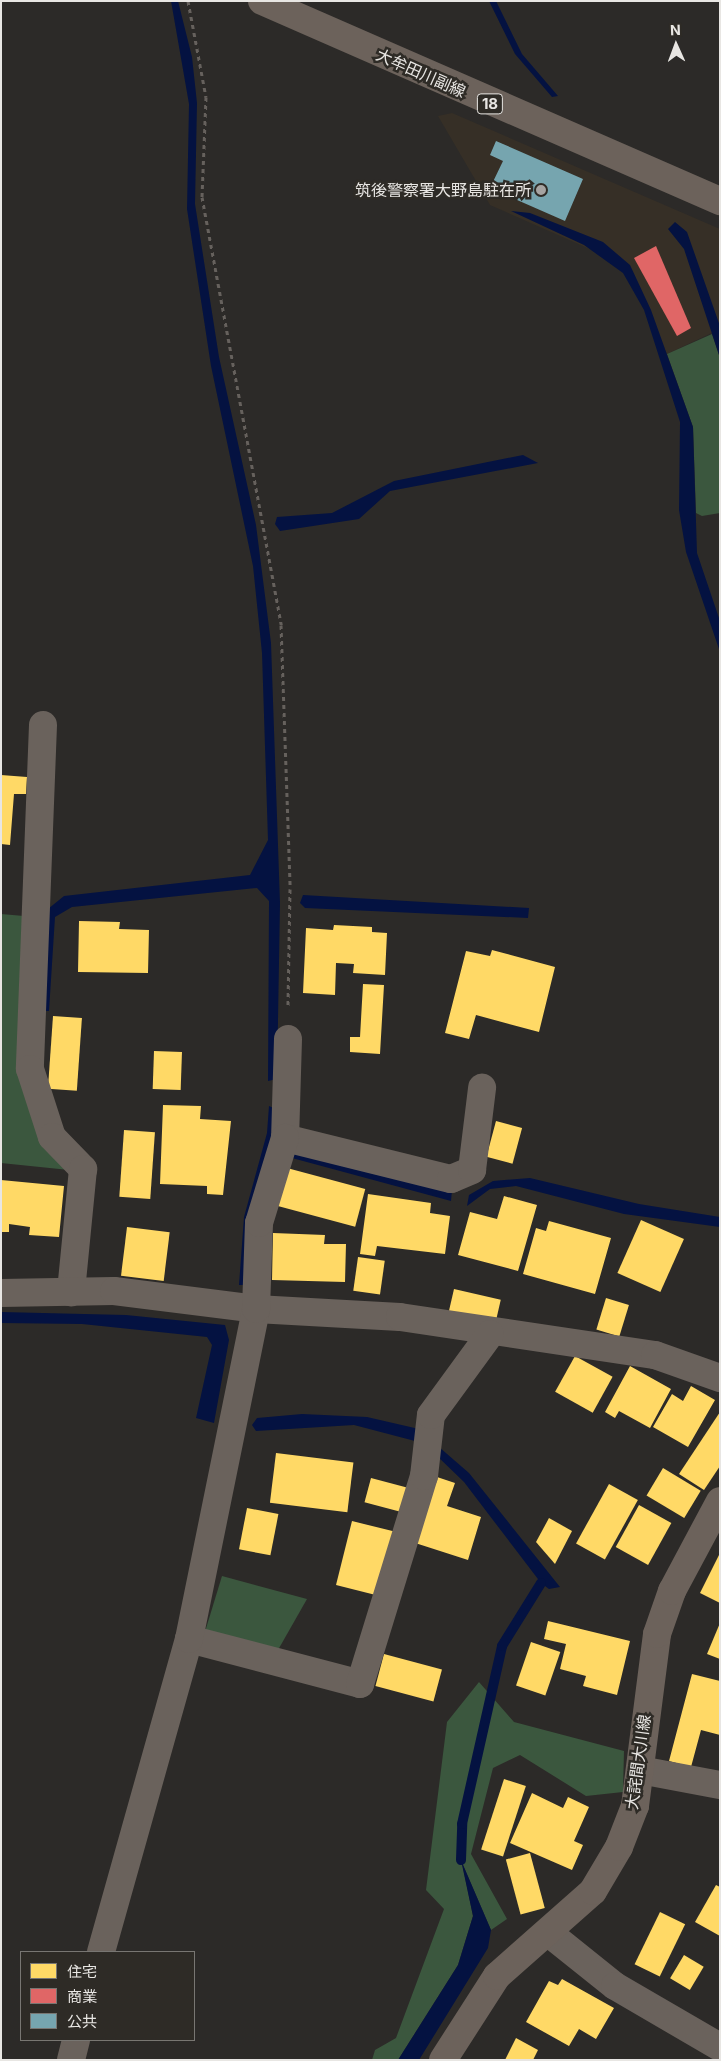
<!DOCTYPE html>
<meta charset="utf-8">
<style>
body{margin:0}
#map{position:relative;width:721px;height:2061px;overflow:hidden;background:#2c2a28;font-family:Inter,"Noto Sans JP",sans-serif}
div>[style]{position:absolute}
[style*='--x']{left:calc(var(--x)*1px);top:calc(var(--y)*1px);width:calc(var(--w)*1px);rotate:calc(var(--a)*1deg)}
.built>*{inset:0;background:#362f26}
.green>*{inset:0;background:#3b573e}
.water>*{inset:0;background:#041241}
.homes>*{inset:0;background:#ffd966;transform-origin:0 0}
.shops>*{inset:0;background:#e06666}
.public>*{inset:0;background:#76a5af}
.stream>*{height:10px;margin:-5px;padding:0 5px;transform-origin:5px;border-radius:5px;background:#041241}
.path>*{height:3px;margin-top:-1.5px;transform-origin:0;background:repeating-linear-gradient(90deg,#66615d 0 4px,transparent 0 8px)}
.minor>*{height:28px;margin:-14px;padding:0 14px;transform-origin:14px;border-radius:14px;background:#6a625c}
.major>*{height:28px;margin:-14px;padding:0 14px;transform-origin:14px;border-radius:14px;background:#6c625b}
.dots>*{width:14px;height:14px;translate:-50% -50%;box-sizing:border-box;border:2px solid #2e2b26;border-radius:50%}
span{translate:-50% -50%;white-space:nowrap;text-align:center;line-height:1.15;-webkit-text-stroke:5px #2e2b26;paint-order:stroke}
.shield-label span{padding:1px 4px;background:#2e2b26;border:1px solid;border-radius:4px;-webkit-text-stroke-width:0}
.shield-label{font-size:15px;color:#e8e6e3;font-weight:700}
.street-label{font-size:16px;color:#e8e6e3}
.poi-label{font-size:16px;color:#e8e6e3}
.right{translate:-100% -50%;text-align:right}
.frame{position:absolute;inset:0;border:2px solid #e8e6e3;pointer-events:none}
.legend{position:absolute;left:20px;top:1951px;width:175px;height:90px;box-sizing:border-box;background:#2e2b26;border:1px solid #787672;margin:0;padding:6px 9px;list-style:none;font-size:15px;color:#e8e6e3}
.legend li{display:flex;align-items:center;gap:10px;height:25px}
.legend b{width:25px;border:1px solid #787672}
.north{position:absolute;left:651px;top:20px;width:50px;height:50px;-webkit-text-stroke:4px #2e2b26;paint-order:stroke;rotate:358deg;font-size:14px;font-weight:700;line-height:20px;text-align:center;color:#e8e6e3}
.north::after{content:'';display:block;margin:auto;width:18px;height:22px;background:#e8e6e3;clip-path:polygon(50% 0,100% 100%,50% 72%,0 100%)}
</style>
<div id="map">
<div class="built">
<div style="clip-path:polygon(452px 113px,720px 229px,720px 329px,667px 354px,626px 265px,490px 205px,438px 116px)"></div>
</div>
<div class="green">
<div style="clip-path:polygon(712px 334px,720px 358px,720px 513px,702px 516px,696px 513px,693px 427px,667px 354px)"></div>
<div style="clip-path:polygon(1px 914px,24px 916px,21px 1068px,69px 1170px,1px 1163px)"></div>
<div style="clip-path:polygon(222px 1576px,307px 1599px,278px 1650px,204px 1635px)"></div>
<div style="clip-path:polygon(479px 1682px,514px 1722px,624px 1751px,623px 1792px,586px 1796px,520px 1755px,493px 1768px,471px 1854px,507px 1919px,491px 1930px,462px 1863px,473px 1916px,458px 1965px,398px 2060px,372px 2060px,375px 2050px,396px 2038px,444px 1909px,426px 1890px,447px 1722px)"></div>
</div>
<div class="water">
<div style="clip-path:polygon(171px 1px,178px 1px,192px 57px,197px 103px,195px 204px,219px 357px,256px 525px,271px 643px,280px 903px,277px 1079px,268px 1081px,269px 901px,257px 888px,72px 907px,55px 917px,49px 1011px,43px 1011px,48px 909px,64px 896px,250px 875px,268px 840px,262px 653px,253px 566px,211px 366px,187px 209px,189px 104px)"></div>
<div style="clip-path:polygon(489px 1px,496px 1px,522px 54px,558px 96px,552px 97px,515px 54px)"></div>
<div style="clip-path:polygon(511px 211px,530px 213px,603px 242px,630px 265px,651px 310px,693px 427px,697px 553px,720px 621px,720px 652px,686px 552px,679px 510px,680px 422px,644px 310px,623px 273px,584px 245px)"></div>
<div style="clip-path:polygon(675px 222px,687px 232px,720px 326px,720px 358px,684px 249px,668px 229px)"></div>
<div style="clip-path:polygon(523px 455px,538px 463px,390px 491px,359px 519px,280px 531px,275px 524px,277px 517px,332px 513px,394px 481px)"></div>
<div style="clip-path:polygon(303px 895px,529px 908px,528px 918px,305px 908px,300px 903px)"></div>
<div style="clip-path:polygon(269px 1106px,276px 1109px,245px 1285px,239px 1285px,244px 1217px,267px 1133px)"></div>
<div style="clip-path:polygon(296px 1151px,452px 1190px,451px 1201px,292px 1158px)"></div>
<div style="clip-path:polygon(530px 1178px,639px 1204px,720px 1217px,720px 1227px,624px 1214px,516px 1186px,490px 1189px,467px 1206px,469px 1195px,493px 1181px)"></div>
<div style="clip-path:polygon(1px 1312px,126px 1315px,225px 1325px,229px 1340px,214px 1423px,196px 1418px,212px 1345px,207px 1337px,82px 1324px,1px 1323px)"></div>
<div style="clip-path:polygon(302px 1414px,367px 1417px,419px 1429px,415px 1441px,354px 1425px,256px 1431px,252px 1425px,257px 1418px)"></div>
<div style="clip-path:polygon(439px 1447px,469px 1473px,560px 1587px,549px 1589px,541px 1583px,464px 1482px,434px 1453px)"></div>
<div style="clip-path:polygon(461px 1860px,491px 1930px,488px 1948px,419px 2060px,398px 2060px,458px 1965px,473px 1916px)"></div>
</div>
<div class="homes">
<div style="clip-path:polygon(1px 775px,27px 777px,26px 794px,14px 794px,10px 845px,1px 844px)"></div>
<div style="clip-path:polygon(79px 921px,120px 922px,119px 929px,149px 930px,148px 973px,78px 972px)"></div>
<div style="clip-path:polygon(334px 925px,372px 927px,372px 932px,387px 933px,385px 975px,353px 973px,354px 964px,336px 963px,335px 995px,303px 993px,306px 928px,333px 930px)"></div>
<div style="clip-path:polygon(492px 950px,555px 967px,539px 1032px,476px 1015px,469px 1039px,445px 1033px,466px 951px,490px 956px)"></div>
<div style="clip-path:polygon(363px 984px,384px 985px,380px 1054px,350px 1052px,350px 1037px,360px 1037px)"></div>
<div style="left:53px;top:1016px;width:29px;height:73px;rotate:4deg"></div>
<div style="left:154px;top:1051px;width:28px;height:38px;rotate:2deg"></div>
<div style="clip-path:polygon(163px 1105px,201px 1106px,200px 1119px,231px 1121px,223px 1195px,207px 1194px,207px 1186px,160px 1184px)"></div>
<div style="left:496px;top:1121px;width:27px;height:37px;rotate:15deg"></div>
<div style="left:124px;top:1130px;width:31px;height:67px;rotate:4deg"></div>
<div style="left:287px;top:1168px;width:81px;height:39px;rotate:15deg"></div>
<div style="clip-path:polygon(1px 1180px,64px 1186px,59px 1237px,29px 1235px,30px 1227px,9px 1224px,9px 1232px,1px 1232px)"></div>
<div style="clip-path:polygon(368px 1194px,431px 1203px,430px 1213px,450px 1216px,445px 1254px,377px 1246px,375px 1256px,360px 1254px)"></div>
<div style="clip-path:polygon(504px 1196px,537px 1205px,518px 1271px,458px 1255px,470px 1212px,497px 1219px)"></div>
<div style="left:641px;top:1220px;width:47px;height:58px;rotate:24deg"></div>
<div style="clip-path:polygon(549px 1221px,611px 1238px,595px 1294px,523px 1274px,536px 1228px,546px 1231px)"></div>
<div style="left:127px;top:1227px;width:43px;height:49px;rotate:7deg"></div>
<div style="clip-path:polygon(273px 1233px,325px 1235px,324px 1244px,346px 1244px,345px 1282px,272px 1280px)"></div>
<div style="left:358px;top:1257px;width:27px;height:34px;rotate:8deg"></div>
<div style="left:454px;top:1289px;width:48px;height:24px;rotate:13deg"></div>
<div style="left:606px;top:1298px;width:24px;height:33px;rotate:17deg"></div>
<div style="left:575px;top:1356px;width:43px;height:41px;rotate:29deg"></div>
<div style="clip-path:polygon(630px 1366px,671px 1389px,650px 1428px,619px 1411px,615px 1418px,605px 1412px)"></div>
<div style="clip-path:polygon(691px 1386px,715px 1400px,688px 1447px,653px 1427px,672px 1394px,683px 1401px)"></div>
<div style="clip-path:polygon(720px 1412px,720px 1466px,704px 1490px,679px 1474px)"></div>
<div style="left:276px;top:1453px;width:78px;height:50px;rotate:7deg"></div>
<div style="left:663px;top:1468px;width:44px;height:32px;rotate:31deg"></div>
<div style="clip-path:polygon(431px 1475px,455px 1483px,447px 1506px,481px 1517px,468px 1560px,409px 1541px)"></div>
<div style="left:371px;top:1478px;width:41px;height:25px;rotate:15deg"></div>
<div style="left:609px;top:1484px;width:33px;height:68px;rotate:29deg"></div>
<div style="left:639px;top:1505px;width:37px;height:48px;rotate:29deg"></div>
<div style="left:247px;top:1508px;width:32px;height:42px;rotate:11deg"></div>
<div style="clip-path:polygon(549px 1518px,572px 1531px,555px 1564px,536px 1542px)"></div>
<div style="left:352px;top:1521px;width:49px;height:66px;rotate:14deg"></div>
<div style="clip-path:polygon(720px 1553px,720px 1603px,700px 1593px)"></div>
<div style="clip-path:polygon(548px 1621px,630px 1641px,617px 1695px,583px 1686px,586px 1676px,560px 1669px,566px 1644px,544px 1639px)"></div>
<div style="clip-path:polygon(720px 1623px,720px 1659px,707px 1654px)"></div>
<div style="left:531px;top:1642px;width:31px;height:46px;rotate:19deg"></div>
<div style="left:384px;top:1654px;width:60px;height:33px;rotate:15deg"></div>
<div style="clip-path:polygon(692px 1674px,720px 1681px,720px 1735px,701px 1730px,691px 1767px,669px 1761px)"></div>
<div style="left:504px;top:1779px;width:23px;height:74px;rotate:18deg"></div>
<div style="clip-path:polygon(532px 1793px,563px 1808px,568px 1797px,589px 1807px,574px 1841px,583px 1845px,572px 1870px,510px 1843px)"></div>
<div style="left:530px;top:1853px;width:57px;height:25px;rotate:75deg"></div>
<div style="clip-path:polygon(716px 1885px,720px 1887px,720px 1936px,695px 1922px)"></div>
<div style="left:660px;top:1912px;width:28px;height:58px;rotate:26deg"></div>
<div style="left:684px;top:1955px;width:23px;height:27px;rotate:31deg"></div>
<div style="clip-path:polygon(562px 1979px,614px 2008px,596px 2039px,579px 2029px,569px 2046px,526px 2022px,549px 1981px,558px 1985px)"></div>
<div style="clip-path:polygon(516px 2038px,538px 2050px,533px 2060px,505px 2060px)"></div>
</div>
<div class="shops">
<div style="clip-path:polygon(656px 246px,691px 328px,677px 336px,634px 258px)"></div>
</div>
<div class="public">
<div style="clip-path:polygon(496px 141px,583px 179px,565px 221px,490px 188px,503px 161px,490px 155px)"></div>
</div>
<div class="stream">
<div style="--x:461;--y:1860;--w:36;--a:-88"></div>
<div style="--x:462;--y:1824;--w:182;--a:-77.3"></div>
<div style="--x:502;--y:1646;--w:74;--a:-58.2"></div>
</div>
<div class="path">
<div style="--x:188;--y:1;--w:98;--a:79.4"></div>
<div style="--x:206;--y:97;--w:100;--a:92.3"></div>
<div style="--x:202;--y:197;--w:435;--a:79.5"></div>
<div style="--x:281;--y:625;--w:264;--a:88"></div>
<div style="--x:290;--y:889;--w:119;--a:91"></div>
</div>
<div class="minor">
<div style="--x:43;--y:725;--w:344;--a:92.2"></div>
<div style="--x:30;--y:1069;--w:71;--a:72.1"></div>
<div style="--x:52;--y:1137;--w:45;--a:45.9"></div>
<div style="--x:83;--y:1169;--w:124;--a:95.6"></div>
<div style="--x:288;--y:1039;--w:99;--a:91.7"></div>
<div style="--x:285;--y:1138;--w:171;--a:13.9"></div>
<div style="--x:451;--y:1179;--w:23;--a:-23"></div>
<div style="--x:472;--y:1170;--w:83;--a:-83"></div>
<div style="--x:1;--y:1293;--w:113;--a:-1"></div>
<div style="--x:114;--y:1291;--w:143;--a:7.2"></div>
<div style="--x:256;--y:1309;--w:144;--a:3.2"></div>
<div style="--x:400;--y:1317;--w:258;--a:8.5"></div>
<div style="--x:655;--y:1355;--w:69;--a:19.5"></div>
<div style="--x:189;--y:1639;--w:177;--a:14.7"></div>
<div style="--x:360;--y:1684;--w:218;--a:-72.9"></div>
<div style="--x:424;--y:1476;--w:61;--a:-83.5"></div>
<div style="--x:431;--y:1415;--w:100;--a:-53.9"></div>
<div style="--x:640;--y:1770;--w:81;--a:10.6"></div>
<div style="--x:550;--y:1934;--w:83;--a:38.7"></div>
<div style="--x:615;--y:1986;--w:121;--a:30.2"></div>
<div style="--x:101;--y:1952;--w:325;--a:-74.3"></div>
<div style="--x:189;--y:1639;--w:337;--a:-78.5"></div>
<div style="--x:256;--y:1309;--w:86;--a:-88"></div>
<div style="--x:259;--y:1223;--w:89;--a:-73"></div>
<div style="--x:71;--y:2060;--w:21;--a:-76"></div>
</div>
<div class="major">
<div style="--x:262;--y:1;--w:500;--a:23.6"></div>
<div style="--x:443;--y:2060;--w:100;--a:-57.3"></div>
<div style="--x:497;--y:1976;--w:128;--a:-41.5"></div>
<div style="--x:593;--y:1891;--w:51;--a:-59.4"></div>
<div style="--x:619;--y:1847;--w:44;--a:-68.7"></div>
<div style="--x:635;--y:1806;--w:173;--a:-82.7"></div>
<div style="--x:657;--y:1634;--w:46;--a:-70.8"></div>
<div style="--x:672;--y:1591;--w:102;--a:-61.9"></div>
</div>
<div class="dots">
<div style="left:541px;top:190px;background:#a6a4a2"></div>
</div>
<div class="shield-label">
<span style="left:490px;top:104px">18</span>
</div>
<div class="street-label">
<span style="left:421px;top:73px;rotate:24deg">大牟田川副線</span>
<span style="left:638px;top:1762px;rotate:-82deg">大詫間大川線</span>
</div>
<div class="poi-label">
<span class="right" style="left:531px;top:190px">筑後警察署大野島駐在所</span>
</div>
<div class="frame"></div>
<ul class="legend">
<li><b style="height:14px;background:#ffd966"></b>住宅</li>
<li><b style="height:14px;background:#e06666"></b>商業</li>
<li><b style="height:14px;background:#76a5af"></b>公共</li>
</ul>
<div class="north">N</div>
</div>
